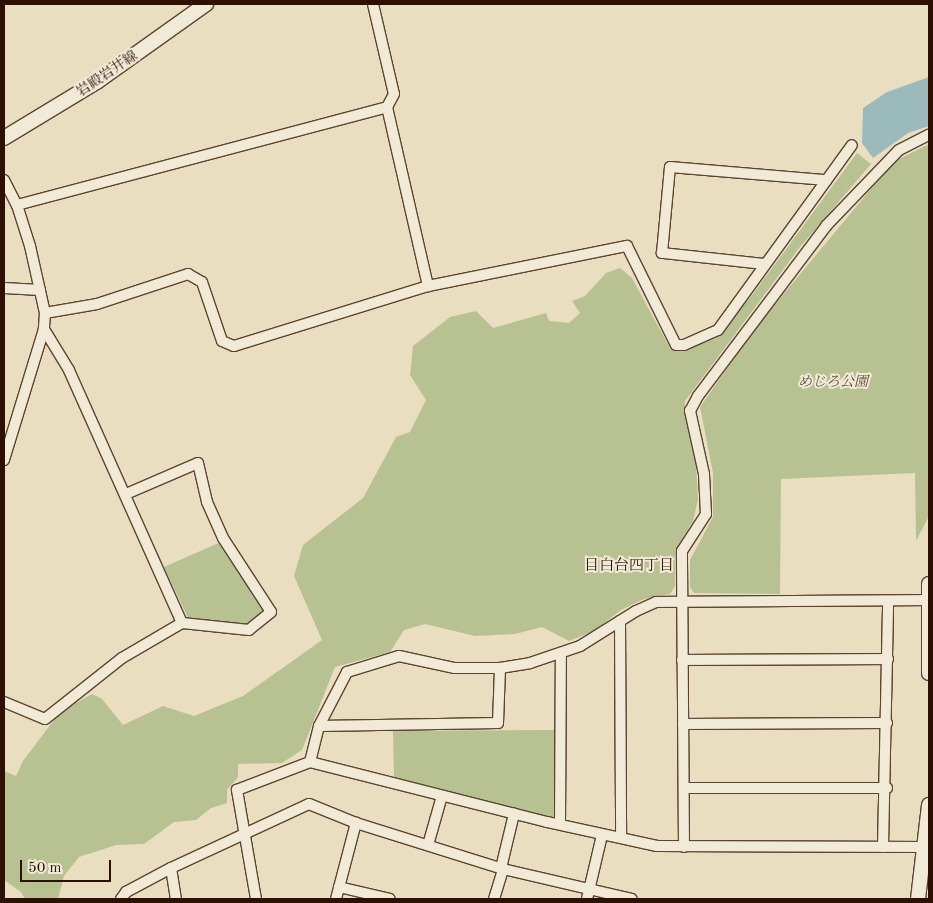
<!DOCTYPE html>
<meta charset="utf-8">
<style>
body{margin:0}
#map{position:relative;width:933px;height:903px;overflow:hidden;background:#eadec1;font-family:"Old Standard TT","Noto Serif JP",serif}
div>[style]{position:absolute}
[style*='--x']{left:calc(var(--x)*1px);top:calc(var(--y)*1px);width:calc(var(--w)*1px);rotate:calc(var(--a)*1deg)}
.green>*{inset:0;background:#b8c192}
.water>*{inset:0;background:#9bbabc}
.roads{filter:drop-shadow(1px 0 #5c4432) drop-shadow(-1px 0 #5c4432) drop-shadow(0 1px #5c4432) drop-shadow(0 -1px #5c4432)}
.street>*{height:10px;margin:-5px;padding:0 5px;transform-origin:5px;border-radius:5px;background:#f1ead7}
.secondary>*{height:14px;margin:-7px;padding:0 7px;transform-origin:7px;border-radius:7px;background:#f1ead7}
span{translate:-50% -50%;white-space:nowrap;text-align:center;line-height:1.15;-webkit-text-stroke:4px #f1ead7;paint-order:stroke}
.street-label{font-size:14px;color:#2d1002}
.park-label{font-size:14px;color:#5e4e34;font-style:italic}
.neighbourhood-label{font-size:15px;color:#2d1002}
.frame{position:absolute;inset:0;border:5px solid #2d1002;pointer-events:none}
.scale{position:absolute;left:20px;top:860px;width:91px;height:22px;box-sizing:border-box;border:2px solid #2d1002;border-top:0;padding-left:6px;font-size:15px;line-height:18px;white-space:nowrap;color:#2d1002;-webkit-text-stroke:4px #f1ead7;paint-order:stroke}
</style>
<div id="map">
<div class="green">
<div style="clip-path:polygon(929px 144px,929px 516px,916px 541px,915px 473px,781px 479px,780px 594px,694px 593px,690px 587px,690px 560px,713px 517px,713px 473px,700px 407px,757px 326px,880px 178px,897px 160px)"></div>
<div style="clip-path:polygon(857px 153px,871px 164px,800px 247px,685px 401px,685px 414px,695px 446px,698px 499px,693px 521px,676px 549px,675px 586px,670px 594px,644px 599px,621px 610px,594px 631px,569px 641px,542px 627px,515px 634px,475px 636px,425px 624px,404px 630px,390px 652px,335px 667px,302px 750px,282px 763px,238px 764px,238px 777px,227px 790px,227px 803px,211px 808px,196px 820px,174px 822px,144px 844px,116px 845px,79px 857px,64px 876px,58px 899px,25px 899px,21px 892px,4px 880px,4px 771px,16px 776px,23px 761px,60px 712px,92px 694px,102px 699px,123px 725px,163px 706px,194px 716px,243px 696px,322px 640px,294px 576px,303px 545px,363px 498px,396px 437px,410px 432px,426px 400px,410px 375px,413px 346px,450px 317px,476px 311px,493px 328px,546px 313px,549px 321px,569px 323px,580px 313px,572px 301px,585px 296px,606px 273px,620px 268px,632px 278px,671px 350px,683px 351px,716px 338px,753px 294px)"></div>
<div style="clip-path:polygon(221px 542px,267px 610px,248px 627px,190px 622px,164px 567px)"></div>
<div style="clip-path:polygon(557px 730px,557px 816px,554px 820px,394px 778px,393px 731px)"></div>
</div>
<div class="water">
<div style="clip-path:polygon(929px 77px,929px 126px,908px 133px,873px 158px,862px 143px,863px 108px,887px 92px)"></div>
</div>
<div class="roads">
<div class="street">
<div style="--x:373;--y:4;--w:92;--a:76.9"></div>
<div style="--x:394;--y:94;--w:15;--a:118"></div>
<div style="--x:387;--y:107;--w:184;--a:77.1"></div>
<div style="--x:4;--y:180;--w:28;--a:63"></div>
<div style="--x:17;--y:205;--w:43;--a:72.4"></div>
<div style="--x:30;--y:246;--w:69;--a:77.4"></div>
<div style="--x:45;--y:313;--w:16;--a:94"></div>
<div style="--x:44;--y:329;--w:137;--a:107"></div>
<div style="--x:17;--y:205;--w:383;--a:-14.8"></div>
<div style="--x:764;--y:264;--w:103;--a:-173.8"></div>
<div style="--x:662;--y:253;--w:86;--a:-84.7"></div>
<div style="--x:670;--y:167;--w:157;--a:4.8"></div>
<div style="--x:4;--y:288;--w:36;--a:3"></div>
<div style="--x:45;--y:313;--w:53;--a:-9.8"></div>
<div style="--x:97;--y:304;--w:96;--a:-18.2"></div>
<div style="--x:188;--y:274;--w:16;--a:30"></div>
<div style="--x:202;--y:282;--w:62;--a:71.3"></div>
<div style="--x:222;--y:341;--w:13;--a:23"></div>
<div style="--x:234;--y:346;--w:203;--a:-17.2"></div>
<div style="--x:428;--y:286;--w:203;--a:-11.4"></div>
<div style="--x:627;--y:246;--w:110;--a:63.7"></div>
<div style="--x:676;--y:345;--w:8;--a:0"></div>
<div style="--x:684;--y:345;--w:37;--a:-24"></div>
<div style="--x:718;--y:330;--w:228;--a:-54.1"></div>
<div style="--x:126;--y:494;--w:78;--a:-23.3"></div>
<div style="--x:198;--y:463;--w:40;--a:77"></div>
<div style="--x:207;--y:502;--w:39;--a:66"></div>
<div style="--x:223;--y:538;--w:88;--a:57"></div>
<div style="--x:271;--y:612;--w:28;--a:141"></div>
<div style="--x:249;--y:630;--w:67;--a:-174"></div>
<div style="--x:620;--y:621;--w:216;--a:89.7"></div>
<div style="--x:682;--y:660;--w:206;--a:-0.3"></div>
<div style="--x:4;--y:702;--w:44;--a:22.5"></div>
<div style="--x:45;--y:719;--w:98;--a:-38.4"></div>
<div style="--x:122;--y:658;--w:69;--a:-30.3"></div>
<div style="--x:182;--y:623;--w:277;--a:-114.1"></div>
<div style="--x:69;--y:370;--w:48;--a:-121.4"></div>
<div style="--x:683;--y:724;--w:204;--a:-0.3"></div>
<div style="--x:319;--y:726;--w:179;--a:-1"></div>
<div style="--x:498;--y:723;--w:55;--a:-87.9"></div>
<div style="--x:684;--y:788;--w:203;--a:0"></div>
<div style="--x:560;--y:824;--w:171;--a:-89.7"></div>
<div style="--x:428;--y:845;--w:51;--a:-74.1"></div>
<div style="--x:684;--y:847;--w:296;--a:-90.4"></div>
<div style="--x:682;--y:551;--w:44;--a:-57"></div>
<div style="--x:706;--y:514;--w:40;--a:-92.9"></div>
<div style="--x:704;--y:474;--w:65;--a:-102.5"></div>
<div style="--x:690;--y:411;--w:17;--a:-62"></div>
<div style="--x:698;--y:396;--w:213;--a:-53"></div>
<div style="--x:826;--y:226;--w:105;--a:-46.2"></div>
<div style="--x:899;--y:150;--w:34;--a:-27"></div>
<div style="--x:883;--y:847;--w:246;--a:-88.8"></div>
<div style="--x:924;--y:847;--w:267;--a:-179.8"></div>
<div style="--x:657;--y:846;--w:113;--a:-167.7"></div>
<div style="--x:547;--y:822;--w:244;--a:-165.8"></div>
<div style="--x:310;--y:762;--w:37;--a:-76"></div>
<div style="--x:319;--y:726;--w:61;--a:-62.6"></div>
<div style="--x:347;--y:672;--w:54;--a:-17.1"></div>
<div style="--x:399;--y:656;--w:56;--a:12.3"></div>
<div style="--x:454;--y:668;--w:46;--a:0"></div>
<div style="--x:500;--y:668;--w:30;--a:-9"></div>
<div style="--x:530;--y:663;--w:53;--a:-18.8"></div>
<div style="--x:580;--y:646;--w:66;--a:-32"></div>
<div style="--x:636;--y:611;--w:22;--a:-24"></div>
<div style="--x:656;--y:602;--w:273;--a:-0.4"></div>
<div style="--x:171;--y:868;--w:31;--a:81"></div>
<div style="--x:501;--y:868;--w:56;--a:-76.5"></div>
<div style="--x:339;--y:887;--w:52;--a:13.2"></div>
<div style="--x:121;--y:899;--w:9;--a:-54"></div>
<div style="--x:126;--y:892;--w:51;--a:-28.1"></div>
<div style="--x:171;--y:868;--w:152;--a:-24.9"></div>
<div style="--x:309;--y:804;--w:51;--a:22"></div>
<div style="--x:356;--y:823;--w:154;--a:17.4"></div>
<div style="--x:503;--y:869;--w:132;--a:13.1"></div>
<div style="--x:256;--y:899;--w:111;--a:-99.9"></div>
<div style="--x:237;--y:790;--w:78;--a:-21"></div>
<div style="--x:336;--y:899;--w:79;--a:-75.3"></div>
<div style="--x:494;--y:899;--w:31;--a:-73"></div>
<div style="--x:587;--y:899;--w:66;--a:-76.8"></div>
</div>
<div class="secondary">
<div style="--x:4;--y:138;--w:110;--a:-31.2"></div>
<div style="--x:98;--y:81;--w:133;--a:-35.5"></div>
<div style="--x:929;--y:584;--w:89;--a:90"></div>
<div style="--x:918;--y:899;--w:95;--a:-83.3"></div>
</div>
</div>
<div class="street-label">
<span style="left:107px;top:74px;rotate:-34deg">岩殿岩井線</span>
</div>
<div class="park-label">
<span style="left:833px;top:382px">めじろ公園</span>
</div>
<div class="neighbourhood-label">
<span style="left:629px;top:567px">目白台四丁目</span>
</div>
<div class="frame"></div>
<div class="scale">50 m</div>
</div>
